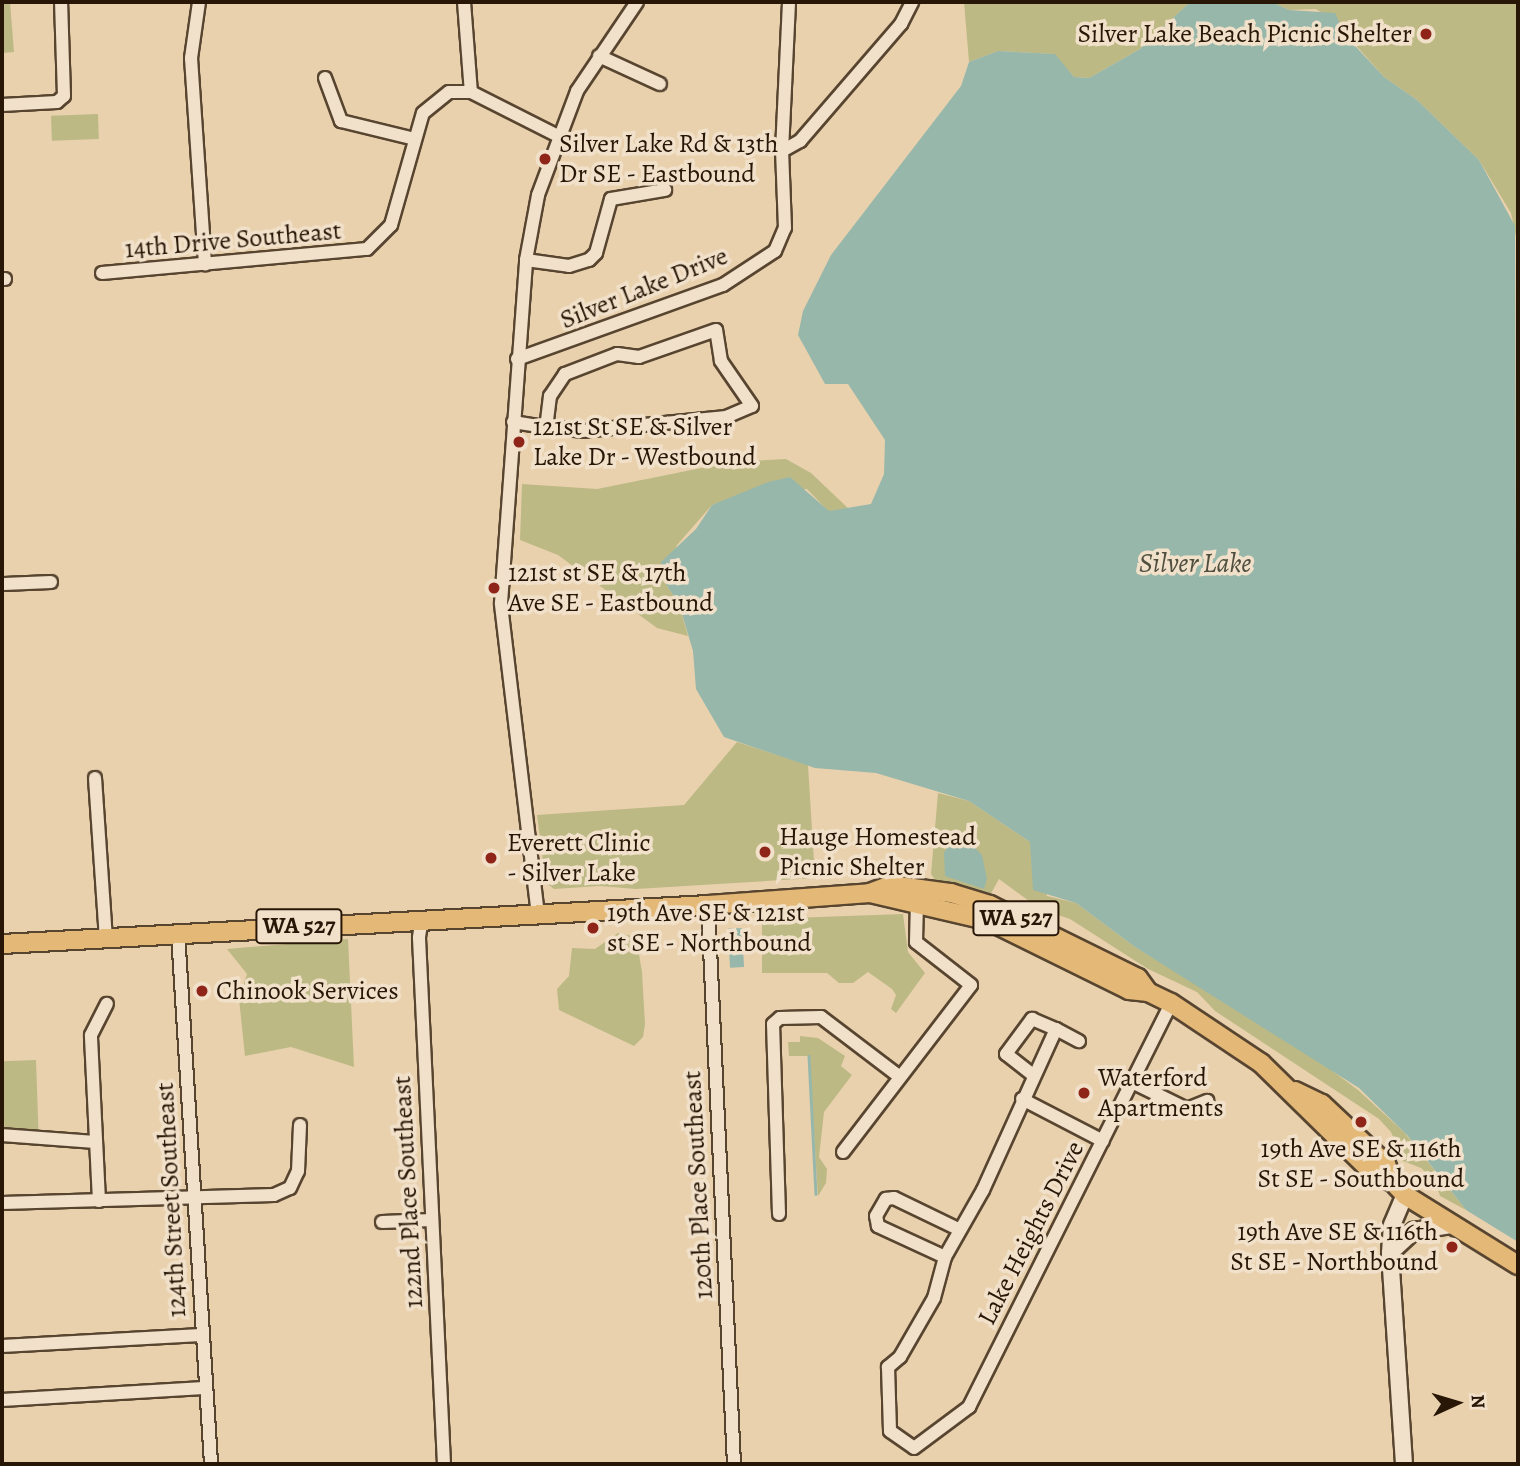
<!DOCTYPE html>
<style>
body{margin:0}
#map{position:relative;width:1520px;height:1466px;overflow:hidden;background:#e9d1ae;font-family:Alegreya,serif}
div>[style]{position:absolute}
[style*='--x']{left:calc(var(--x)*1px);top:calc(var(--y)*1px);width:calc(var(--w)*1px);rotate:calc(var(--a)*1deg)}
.green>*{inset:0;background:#bdb985;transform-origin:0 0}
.water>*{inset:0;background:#97b7aa;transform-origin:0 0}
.stream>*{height:2.5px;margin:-1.25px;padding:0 1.25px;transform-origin:1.25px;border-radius:1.25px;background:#97b7aa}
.roads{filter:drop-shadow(2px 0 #584530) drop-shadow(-2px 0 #584530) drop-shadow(0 2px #584530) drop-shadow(0 -2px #584530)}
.street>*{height:12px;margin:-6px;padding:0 6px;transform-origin:6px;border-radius:6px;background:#f1e1ca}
.secondary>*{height:16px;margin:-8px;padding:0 8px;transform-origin:8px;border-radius:8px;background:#f1e1ca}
.primary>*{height:18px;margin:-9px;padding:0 9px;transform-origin:9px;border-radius:9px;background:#e4b877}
.dots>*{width:19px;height:19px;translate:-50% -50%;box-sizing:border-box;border:4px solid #f1e1ca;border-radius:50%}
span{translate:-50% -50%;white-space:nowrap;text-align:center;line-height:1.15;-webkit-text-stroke:7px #f1e1ca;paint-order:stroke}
.shield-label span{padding:2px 5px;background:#f1e1ca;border:2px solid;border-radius:5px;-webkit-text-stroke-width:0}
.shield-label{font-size:24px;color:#281606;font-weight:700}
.poi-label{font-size:26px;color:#281606}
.right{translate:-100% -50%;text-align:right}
.left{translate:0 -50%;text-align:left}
.street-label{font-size:26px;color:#281606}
.water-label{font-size:28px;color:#4f4e3f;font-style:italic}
.frame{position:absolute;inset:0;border:4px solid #281606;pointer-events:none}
.north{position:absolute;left:1422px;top:1368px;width:70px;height:70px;-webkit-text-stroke:5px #f1e1ca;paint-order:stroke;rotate:86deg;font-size:19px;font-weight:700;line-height:28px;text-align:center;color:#281606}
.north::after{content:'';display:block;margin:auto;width:24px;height:32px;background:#281606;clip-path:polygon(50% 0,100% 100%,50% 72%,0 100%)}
</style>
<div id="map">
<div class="green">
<div style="clip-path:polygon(2px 2px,10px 2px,14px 52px,2px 53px)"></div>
<div style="clip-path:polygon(964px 2px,1190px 2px,1140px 49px,1089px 78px,1074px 77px,1054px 54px,998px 51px,969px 62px)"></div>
<div style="clip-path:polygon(1272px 2px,1518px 2px,1518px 246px,1511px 213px,1479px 160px,1417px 100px,1384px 77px,1337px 24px,1316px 9px,1289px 10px)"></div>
<div style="left:98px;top:114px;width:25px;height:47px;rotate:88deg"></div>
<div style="clip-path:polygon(786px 459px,811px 473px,850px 510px,829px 512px,807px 489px,740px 495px,712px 505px,677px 545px,664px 581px,679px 604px,688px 636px,657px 628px,558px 555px,520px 540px,522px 484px,597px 489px,731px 462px)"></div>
<div style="clip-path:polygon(737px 742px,808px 765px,815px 878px,636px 889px,600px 886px,554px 889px,546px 883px,537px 815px,684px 805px)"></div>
<div style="clip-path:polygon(938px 793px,969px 801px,1030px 842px,1047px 896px,1076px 903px,1135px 947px,1307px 1052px,1358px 1090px,1404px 1132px,1466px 1210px,1440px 1196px,1435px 1181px,1421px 1168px,1403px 1161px,1391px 1132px,1379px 1119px,1215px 1011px,1197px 992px,1148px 969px,1070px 919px,1040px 909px,999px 879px,988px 899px,938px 884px,931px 874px)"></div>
<div style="clip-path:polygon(903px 914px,908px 952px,925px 973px,896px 1013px,891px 1009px,896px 995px,892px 989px,868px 972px,853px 983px,839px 983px,827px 973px,762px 973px,762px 919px)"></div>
<div style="clip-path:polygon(618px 933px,636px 937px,642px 972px,645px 1024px,643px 1037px,634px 1046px,559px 1010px,557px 989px,569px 976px,572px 948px,595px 949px)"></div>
<div style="clip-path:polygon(348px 939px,354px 1067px,291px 1047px,245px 1056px,239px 999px,247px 974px,227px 949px)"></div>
<div style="clip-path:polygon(800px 1036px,818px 1038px,845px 1056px,841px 1066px,852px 1075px,824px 1112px,819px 1157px,827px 1169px,826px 1183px,818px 1196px,809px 1056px,789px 1056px,788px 1042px,800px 1042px)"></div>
<div style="left:36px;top:1060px;width:72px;height:34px;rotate:88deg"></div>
</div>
<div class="water">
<div style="clip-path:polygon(1190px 2px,1272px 2px,1289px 10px,1335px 13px,1346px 36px,1384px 77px,1417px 100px,1479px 160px,1515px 226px,1518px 1242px,1466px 1210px,1407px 1135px,1359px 1088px,1135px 947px,1076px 903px,1033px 890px,1030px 842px,969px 801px,876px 773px,815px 768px,724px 737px,696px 689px,693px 651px,679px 604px,664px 581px,661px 562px,696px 529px,712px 505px,768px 482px,790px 477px,829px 511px,871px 504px,884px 474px,885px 440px,848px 384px,825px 384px,798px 335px,803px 311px,831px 255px,961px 86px,969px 62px,998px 51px,1055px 54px,1074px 77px,1089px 78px,1140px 49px)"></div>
<div style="clip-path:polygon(950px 843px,975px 848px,982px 855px,987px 879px,984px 889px,945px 876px,944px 853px)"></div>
<div style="left:742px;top:928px;width:39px;height:14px;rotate:87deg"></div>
</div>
<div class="stream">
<div style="--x:809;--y:1056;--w:138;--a:87.1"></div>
</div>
<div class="roads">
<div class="street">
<div style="--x:199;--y:2;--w:57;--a:98.1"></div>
<div style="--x:191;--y:58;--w:207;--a:86.1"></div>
<div style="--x:464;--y:2;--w:90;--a:85.6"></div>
<div style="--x:599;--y:56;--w:67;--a:24.7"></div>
<div style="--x:325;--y:78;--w:46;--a:69.6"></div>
<div style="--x:341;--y:121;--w:76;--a:13.7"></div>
<div style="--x:2;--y:105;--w:55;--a:-3.1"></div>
<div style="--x:57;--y:102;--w:9;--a:-41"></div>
<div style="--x:64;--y:96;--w:94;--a:-91.8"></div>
<div style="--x:782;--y:151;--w:149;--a:-87.3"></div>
<div style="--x:526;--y:260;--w:43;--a:7.9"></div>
<div style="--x:569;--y:266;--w:21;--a:-17"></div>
<div style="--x:589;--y:260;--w:10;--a:-45"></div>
<div style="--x:596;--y:253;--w:56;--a:-74.5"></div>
<div style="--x:611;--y:199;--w:55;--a:-9.5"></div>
<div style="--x:102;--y:273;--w:266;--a:-5.2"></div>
<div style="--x:367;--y:249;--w:34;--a:-45"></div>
<div style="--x:391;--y:225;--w:116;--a:-74.1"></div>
<div style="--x:423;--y:113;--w:33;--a:-39"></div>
<div style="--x:449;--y:92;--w:22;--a:0"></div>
<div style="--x:471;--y:92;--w:97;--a:26.8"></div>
<div style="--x:2;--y:279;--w:3;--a:0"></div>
<div style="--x:517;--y:359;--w:219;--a:-19.8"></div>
<div style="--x:723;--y:285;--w:62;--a:-33.2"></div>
<div style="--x:775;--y:251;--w:25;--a:-67"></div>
<div style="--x:785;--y:228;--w:77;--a:-92.2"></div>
<div style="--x:782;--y:151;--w:21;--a:-29"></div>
<div style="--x:800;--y:141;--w:155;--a:-49.2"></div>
<div style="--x:901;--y:24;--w:25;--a:-63"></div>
<div style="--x:513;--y:422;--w:33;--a:9"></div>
<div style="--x:546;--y:427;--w:36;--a:6"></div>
<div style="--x:582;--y:431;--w:145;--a:-5.6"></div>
<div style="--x:726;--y:417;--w:28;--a:-23"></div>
<div style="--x:752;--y:406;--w:55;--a:-124.6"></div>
<div style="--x:721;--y:361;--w:31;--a:-99"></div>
<div style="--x:716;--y:330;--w:82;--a:160.7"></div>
<div style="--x:639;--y:357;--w:22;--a:-172"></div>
<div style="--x:617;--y:354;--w:56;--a:159"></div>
<div style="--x:565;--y:374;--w:27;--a:124"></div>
<div style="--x:550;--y:396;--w:31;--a:97"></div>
<div style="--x:2;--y:584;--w:49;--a:-2.3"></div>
<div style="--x:95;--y:778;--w:160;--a:86.1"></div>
<div style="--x:708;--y:905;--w:560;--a:87.34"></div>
<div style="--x:538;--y:915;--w:314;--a:-96.8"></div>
<div style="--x:501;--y:603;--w:344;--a:-85.8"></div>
<div style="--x:526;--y:260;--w:66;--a:-79.5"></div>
<div style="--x:538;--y:195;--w:111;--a:-69.4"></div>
<div style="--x:577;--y:91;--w:107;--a:-56"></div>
<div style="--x:422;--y:918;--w:20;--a:99"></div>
<div style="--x:419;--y:938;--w:527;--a:87.28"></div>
<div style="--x:178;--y:933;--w:532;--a:86.44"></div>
<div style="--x:1056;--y:1029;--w:26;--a:28"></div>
<div style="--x:1033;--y:1075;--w:34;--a:-142"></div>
<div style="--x:1006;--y:1054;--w:44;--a:-53.4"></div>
<div style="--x:1032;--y:1019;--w:26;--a:23"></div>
<div style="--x:1056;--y:1029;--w:177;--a:114.4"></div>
<div style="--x:983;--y:1190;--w:77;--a:119.6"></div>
<div style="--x:945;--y:1257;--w:42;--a:105"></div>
<div style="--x:934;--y:1298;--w:68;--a:120"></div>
<div style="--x:900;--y:1357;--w:16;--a:140"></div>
<div style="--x:888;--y:1367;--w:64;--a:88.2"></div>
<div style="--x:890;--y:1431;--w:29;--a:35"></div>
<div style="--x:914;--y:1448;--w:69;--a:-36.7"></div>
<div style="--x:969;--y:1407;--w:452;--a:-63.4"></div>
<div style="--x:1132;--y:1082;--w:61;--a:26.1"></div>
<div style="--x:1187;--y:1109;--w:22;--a:-22"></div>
<div style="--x:1022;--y:1099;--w:91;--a:27.4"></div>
<div style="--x:2;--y:1135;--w:94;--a:4.3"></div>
<div style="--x:843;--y:1152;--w:210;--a:-52.5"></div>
<div style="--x:971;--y:985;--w:70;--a:-142"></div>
<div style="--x:916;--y:942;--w:40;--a:-88.6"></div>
<div style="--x:99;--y:1201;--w:166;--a:-92.8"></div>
<div style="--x:91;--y:1035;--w:35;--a:-63"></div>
<div style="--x:2;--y:1203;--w:272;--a:-1.7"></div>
<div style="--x:274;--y:1195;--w:17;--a:-24"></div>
<div style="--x:290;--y:1188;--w:19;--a:-65"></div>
<div style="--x:298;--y:1171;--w:46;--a:-87.5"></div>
<div style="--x:779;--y:1214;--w:190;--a:-91.8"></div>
<div style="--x:773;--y:1024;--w:9;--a:-41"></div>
<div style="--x:780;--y:1018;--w:41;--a:-1.4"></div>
<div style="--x:821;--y:1017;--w:99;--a:37.2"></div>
<div style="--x:382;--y:1222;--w:50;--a:-2.3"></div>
<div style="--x:945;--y:1257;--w:74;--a:-155.2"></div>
<div style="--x:878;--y:1226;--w:10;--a:-101"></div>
<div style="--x:876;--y:1216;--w:20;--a:-60"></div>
<div style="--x:886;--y:1199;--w:8;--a:-7"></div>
<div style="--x:894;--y:1198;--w:71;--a:25.8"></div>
<div style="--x:2;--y:1346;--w:199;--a:-3.2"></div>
<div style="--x:2;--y:1400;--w:202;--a:-3.4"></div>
</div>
<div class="secondary">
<div style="--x:1390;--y:1253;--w:33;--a:-43"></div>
<div style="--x:1414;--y:1231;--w:37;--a:-9"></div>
<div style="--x:1404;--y:1464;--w:211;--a:-93.8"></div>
<div style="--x:1390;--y:1253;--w:28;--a:-86"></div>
<div style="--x:1392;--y:1225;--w:33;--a:-67"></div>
</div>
<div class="primary">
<div style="--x:870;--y:893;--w:122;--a:13.2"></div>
<div style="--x:989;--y:921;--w:156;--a:26.2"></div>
<div style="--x:1129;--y:990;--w:19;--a:6"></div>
<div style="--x:1148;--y:992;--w:25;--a:26"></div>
<div style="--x:1171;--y:1003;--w:108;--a:33.7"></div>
<div style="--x:1261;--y:1063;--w:160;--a:44.5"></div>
<div style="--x:1375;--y:1175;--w:19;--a:21"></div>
<div style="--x:2;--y:944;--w:707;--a:-3.16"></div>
<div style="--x:708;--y:905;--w:162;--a:-4.2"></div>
<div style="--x:870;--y:893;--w:22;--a:-21"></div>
<div style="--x:891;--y:885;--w:61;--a:7.6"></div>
<div style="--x:951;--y:893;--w:41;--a:17.1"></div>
<div style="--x:990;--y:905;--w:165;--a:26.3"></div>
<div style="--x:1138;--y:978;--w:17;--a:54"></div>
<div style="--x:1295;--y:1091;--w:30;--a:26"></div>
<div style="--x:1322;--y:1104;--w:88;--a:43.2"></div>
<div style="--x:1386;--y:1164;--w:19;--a:69"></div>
<div style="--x:1393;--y:1182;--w:18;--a:47"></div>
<div style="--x:1405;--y:1195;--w:133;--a:31.8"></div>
</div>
</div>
<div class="dots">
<div style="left:1426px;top:34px;background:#8f2418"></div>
<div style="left:545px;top:159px;background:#8f2418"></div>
<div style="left:519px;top:442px;background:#8f2418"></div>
<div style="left:494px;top:588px;background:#8f2418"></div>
<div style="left:765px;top:852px;background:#8f2418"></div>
<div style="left:491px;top:858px;background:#8f2418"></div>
<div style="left:593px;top:928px;background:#8f2418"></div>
<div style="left:202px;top:991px;background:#8f2418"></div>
<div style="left:1084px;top:1093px;background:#8f2418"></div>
<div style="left:1361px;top:1122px;background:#8f2418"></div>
<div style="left:1452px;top:1247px;background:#8f2418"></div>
</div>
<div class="shield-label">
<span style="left:1016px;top:918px">WA 527</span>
<span style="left:299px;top:926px">WA 527</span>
</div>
<div class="poi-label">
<span class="right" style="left:1412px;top:34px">Silver Lake Beach Picnic Shelter</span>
<span class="left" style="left:559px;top:159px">Silver Lake Rd &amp; 13th<br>Dr SE - Eastbound</span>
<span class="left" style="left:533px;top:442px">121st St SE &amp; Silver<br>Lake Dr - Westbound</span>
<span class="left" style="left:508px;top:588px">121st st SE &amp; 17th<br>Ave SE - Eastbound</span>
<span class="left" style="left:779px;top:852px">Hauge Homestead<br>Picnic Shelter</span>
<span class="left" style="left:507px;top:858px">Everett Clinic<br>- Silver Lake</span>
<span class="left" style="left:607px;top:928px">19th Ave SE &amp; 121st<br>st SE - Northbound</span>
<span class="left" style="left:216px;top:991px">Chinook Services</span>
<span class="left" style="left:1098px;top:1093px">Waterford<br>Apartments</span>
<span style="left:1361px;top:1164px">19th Ave SE &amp; 116th<br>St SE - Southbound</span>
<span class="right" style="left:1438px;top:1247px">19th Ave SE &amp; 116th<br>St SE - Northbound</span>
</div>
<div class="street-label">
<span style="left:233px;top:240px;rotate:-5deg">14th Drive Southeast</span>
<span style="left:644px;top:288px;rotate:-22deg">Silver Lake Drive</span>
<span style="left:698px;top:1185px;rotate:-93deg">120th Place Southeast</span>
<span style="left:408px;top:1192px;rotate:-93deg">122nd Place Southeast</span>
<span style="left:171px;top:1200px;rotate:-93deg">124th Street Southeast</span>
<span style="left:1031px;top:1233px;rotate:-63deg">Lake Heights Drive</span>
</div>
<div class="water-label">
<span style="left:1195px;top:563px">Silver Lake</span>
</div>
<div class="frame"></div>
<div class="north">N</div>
</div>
